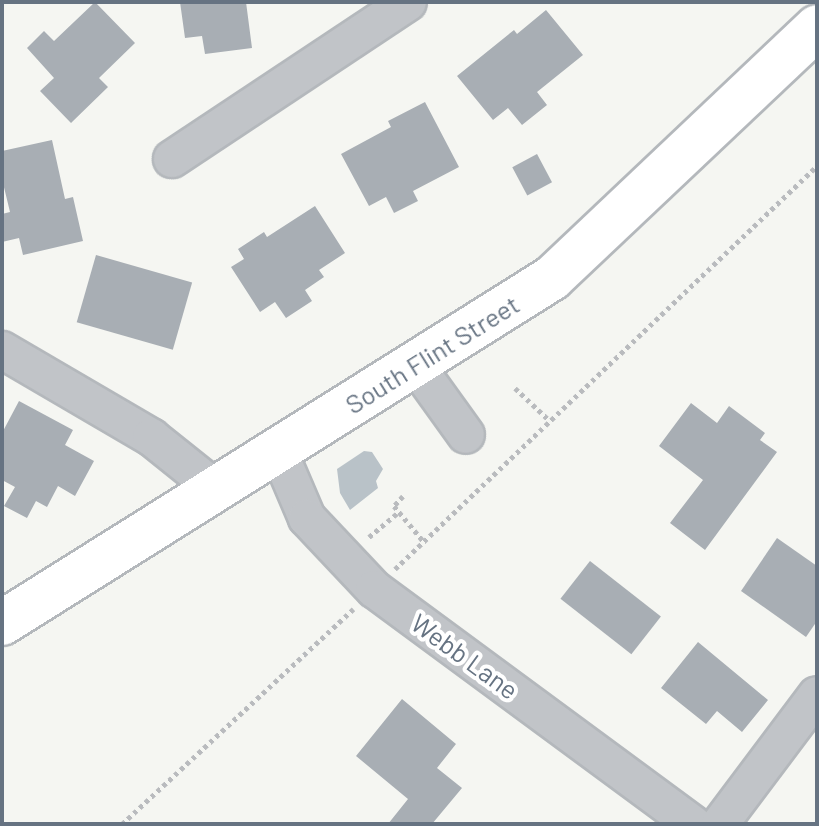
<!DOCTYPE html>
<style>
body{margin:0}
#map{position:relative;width:819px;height:826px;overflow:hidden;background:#f5f6f2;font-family:Barlow,sans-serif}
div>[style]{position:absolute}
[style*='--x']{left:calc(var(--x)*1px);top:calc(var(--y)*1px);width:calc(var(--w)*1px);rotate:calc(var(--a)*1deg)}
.water>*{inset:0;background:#b9c2c8}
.building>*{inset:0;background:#a8aeb4;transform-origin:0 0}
.path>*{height:5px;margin-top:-2.5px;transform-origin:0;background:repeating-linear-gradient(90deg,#b9bbbe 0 4px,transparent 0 8px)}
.roads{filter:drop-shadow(2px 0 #b4b8bc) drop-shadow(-2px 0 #b4b8bc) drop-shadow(0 2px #b4b8bc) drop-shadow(0 -2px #b4b8bc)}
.minor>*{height:36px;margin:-18px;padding:0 18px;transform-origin:18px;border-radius:18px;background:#c1c4c8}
.major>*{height:44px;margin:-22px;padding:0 22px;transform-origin:22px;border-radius:22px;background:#fff}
span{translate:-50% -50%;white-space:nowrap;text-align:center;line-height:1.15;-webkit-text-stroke:8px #fff;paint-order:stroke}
.street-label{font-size:26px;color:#667382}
.frame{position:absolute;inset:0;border:4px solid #667382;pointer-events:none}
</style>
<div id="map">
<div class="water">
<div style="clip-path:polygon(364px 451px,372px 452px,383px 469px,376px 481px,378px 488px,350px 510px,340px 493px,337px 469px)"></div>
</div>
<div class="building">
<div style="clip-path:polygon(95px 2px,135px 43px,99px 78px,108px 87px,71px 123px,40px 91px,54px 78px,27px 48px,44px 31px,54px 41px)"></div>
<div style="clip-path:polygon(180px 2px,246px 2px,252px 48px,205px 54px,202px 36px,185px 38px)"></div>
<div style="clip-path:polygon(546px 10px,583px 55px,537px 92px,547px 105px,522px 125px,508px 108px,493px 120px,457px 76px,514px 30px,517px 34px)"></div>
<div style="clip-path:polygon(425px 102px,459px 167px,413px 191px,418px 201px,394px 213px,386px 197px,369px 206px,341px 154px,391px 127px,388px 121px)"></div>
<div style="clip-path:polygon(52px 140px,65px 199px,73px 197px,83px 241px,23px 255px,19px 238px,2px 242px,2px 214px,10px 212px,2px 179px,2px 151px)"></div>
<div style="left:537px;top:154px;width:32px;height:28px;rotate:62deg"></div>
<div style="clip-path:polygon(315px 206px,345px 253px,319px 270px,324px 277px,305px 290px,312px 301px,286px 318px,275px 302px,260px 312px,231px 267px,244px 259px,238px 249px,264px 232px,267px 237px)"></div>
<div style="left:96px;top:255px;width:100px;height:70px;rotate:16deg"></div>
<div style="clip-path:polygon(19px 401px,73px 430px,65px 445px,94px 461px,75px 496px,58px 486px,47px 507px,36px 501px,27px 518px,4px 506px,15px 487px,2px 480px,2px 433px)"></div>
<div style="clip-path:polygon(691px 403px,717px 423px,729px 406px,765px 433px,760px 440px,777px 452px,705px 550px,670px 523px,703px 480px,659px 446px)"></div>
<div style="clip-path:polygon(777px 538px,817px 566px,817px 621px,806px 637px,741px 591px)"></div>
<div style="left:590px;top:561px;width:90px;height:48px;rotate:38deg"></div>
<div style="clip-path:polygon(698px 642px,768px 700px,742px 732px,717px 711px,706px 724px,661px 688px)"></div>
<div style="clip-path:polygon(402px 699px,456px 744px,437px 768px,462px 788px,432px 824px,388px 824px,408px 799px,356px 756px)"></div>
</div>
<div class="path">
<div style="--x:515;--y:388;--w:48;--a:43.3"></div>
<div style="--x:403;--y:496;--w:13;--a:132"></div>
<div style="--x:394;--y:506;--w:47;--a:50.2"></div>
<div style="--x:369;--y:537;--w:39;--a:-40"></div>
<div style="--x:395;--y:569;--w:584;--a:-43.68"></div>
<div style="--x:122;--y:824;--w:316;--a:-42.9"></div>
</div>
<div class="roads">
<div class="minor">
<div style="--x:172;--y:159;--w:283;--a:-33.6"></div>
<div style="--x:2;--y:350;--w:173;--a:30.3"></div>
<div style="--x:151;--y:437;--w:83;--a:38.7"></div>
<div style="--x:415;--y:364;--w:87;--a:54.3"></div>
<div style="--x:278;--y:450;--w:74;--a:66.9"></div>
<div style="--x:307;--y:518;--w:98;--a:46.7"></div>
<div style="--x:374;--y:589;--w:396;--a:36.4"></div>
<div style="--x:720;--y:824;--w:161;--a:-53.1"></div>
</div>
<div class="major">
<div style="--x:2;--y:623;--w:649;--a:-32.1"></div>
<div style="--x:552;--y:278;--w:365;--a:-43.4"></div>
</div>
</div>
<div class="street-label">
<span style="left:432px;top:354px;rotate:-32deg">South Flint Street</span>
<span style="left:465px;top:656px;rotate:36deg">Webb Lane</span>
</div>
<div class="frame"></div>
</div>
